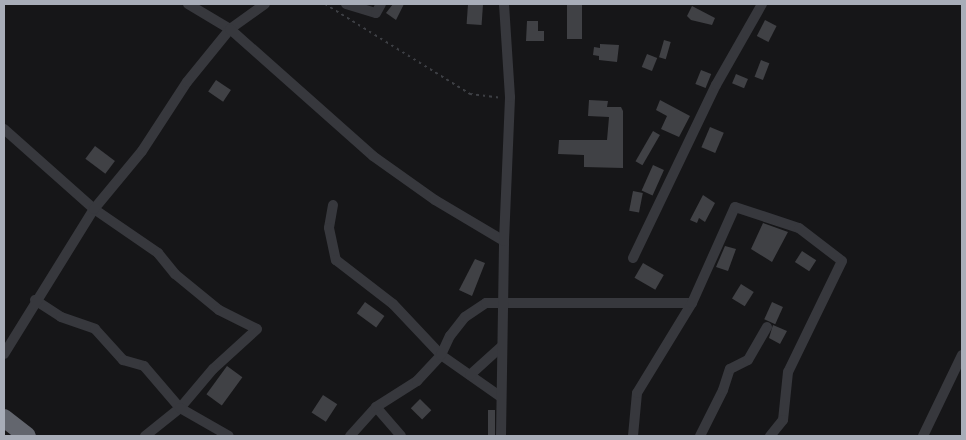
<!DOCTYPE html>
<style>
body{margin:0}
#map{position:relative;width:966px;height:440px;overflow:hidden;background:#161618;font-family:"Exo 2",sans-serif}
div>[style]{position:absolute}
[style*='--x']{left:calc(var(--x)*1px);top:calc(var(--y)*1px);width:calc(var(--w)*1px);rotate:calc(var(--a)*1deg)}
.building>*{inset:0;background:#404145;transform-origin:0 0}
.path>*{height:2px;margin-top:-1px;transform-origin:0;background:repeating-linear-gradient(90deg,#3d3f44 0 2.5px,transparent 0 6.5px)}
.street>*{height:10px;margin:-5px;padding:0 5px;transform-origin:5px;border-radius:5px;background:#37383d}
.highway>*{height:18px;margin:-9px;padding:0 9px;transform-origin:9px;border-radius:9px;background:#63666e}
span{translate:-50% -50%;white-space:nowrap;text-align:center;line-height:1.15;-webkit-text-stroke:5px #111113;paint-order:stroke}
.frame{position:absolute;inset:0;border:5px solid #a8adb8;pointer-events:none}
</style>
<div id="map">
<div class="building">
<div style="clip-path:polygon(393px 4px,404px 4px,396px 20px,386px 13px)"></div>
<div style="left:468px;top:4px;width:15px;height:20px;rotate:4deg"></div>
<div style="left:567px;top:4px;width:15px;height:35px"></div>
<div style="clip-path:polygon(692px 6px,715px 18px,712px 25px,691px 20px,687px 16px)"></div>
<div style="left:765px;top:20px;width:13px;height:18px;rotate:27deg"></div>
<div style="clip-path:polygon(527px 21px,538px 21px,538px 31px,544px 31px,544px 41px,526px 41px)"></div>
<div style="left:664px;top:40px;width:7px;height:18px;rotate:16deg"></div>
<div style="clip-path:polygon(600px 44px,619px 45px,617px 62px,599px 60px,599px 56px,593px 55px,594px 47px,600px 48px)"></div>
<div style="left:647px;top:54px;width:11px;height:14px;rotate:22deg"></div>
<div style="left:761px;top:60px;width:9px;height:18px;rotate:21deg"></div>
<div style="left:701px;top:70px;width:11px;height:15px;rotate:22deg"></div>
<div style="left:736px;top:74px;width:13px;height:10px;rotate:23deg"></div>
<div style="left:216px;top:80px;width:18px;height:14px;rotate:34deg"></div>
<div style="clip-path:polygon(589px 100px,608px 101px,607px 107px,621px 107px,623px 111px,623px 168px,584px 167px,584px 155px,558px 154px,559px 140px,607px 140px,609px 117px,588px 116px)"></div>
<div style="clip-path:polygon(660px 100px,690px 116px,679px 137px,661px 129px,667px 116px,656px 110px)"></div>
<div style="left:710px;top:127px;width:15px;height:22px;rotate:23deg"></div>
<div style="left:653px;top:131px;width:8px;height:35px;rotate:30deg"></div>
<div style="left:95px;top:146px;width:25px;height:16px;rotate:37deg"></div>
<div style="left:653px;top:165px;width:12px;height:28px;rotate:24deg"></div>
<div style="left:633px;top:191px;width:10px;height:20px;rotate:11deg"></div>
<div style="clip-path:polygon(703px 195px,715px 203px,705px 222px,699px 218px,697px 223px,690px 220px)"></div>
<div style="clip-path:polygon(763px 223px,788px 232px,772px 262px,751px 249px)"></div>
<div style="clip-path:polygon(725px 246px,736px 249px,728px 271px,716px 267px)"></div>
<div style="left:802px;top:251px;width:17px;height:13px;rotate:33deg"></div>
<div style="clip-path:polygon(475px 259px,485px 263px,472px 296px,459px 290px)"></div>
<div style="left:643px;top:263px;width:24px;height:17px;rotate:30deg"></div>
<div style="left:741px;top:284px;width:15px;height:17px;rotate:32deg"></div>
<div style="left:365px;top:302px;width:24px;height:14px;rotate:36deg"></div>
<div style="left:772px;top:302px;width:12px;height:19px;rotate:24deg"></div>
<div style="clip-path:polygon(773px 325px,787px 331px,780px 344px,769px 338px)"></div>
<div style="left:227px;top:366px;width:19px;height:35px;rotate:36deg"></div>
<div style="left:323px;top:395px;width:17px;height:21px;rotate:33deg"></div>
<div style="left:420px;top:399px;width:16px;height:13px;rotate:45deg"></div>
<div style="left:488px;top:410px;width:7px;height:26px"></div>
</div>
<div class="path">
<div style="--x:325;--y:4;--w:171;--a:31.8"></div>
<div style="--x:470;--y:94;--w:31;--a:7"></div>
</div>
<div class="street">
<div style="--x:188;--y:4;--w:49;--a:30.8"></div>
<div style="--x:230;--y:29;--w:43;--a:-35.5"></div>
<div style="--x:346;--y:4;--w:31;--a:17"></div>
<div style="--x:376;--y:13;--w:10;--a:-61"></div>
<div style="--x:4;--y:129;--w:120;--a:41.6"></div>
<div style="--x:94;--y:209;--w:78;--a:34.5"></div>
<div style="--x:158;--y:253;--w:27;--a:51"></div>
<div style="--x:175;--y:274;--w:57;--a:39.3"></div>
<div style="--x:219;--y:310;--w:42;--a:26.6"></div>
<div style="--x:257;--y:329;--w:59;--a:137.7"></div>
<div style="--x:213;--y:369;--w:51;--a:130.2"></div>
<div style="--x:180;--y:408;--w:45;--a:141.3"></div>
<div style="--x:333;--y:205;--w:23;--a:100"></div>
<div style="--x:329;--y:228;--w:33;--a:78"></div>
<div style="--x:336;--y:260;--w:72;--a:37.7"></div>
<div style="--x:393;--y:304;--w:70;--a:46.7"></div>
<div style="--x:441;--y:355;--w:73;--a:35"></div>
<div style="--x:633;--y:258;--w:192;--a:-64.4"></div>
<div style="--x:716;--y:85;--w:93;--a:-60.4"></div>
<div style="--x:35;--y:300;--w:31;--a:33"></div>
<div style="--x:61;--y:317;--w:36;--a:19"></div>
<div style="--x:95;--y:329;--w:42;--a:47.9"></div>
<div style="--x:123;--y:360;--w:22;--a:16"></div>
<div style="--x:144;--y:366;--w:55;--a:49.4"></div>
<div style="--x:180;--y:408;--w:56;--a:29.7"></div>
<div style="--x:4;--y:354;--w:171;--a:-58.2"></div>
<div style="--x:94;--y:209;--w:75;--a:-50.4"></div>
<div style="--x:142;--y:151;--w:82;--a:-56.9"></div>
<div style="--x:187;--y:82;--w:68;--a:-50.9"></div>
<div style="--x:230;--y:29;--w:191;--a:41.6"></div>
<div style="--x:373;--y:156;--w:76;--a:35.4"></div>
<div style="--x:435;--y:200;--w:80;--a:30.7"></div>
<div style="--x:470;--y:375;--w:43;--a:-42.2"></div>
<div style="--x:376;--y:407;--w:38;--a:49"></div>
<div style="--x:350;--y:436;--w:39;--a:-48"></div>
<div style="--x:376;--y:407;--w:49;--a:-32.4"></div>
<div style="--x:417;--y:381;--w:35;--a:-47"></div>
<div style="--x:441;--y:355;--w:21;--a:-65"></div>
<div style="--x:450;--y:336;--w:24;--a:-52"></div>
<div style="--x:465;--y:317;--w:25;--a:-34"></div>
<div style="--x:486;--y:303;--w:206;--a:0"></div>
<div style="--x:501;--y:436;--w:195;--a:-89.1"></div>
<div style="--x:504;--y:241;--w:144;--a:-87.6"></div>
<div style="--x:510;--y:97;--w:93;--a:-93.7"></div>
<div style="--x:633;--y:436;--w:43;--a:-84.7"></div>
<div style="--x:637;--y:393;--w:105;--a:-58.6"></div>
<div style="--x:692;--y:303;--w:105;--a:-65.9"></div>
<div style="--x:735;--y:207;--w:67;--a:18.2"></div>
<div style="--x:799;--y:228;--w:54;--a:37.5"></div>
<div style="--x:842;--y:261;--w:123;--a:115.9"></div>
<div style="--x:788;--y:372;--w:48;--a:95.9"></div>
<div style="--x:783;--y:420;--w:21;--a:129"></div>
<div style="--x:700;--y:436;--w:51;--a:-63.4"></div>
<div style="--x:723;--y:390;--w:22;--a:-72"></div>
<div style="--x:730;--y:369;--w:20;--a:-27"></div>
<div style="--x:748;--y:360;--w:38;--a:-60"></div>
<div style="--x:923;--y:436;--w:90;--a:-64.3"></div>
</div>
<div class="highway">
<div style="--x:4;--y:418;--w:29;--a:38"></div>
</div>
<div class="frame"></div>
</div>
